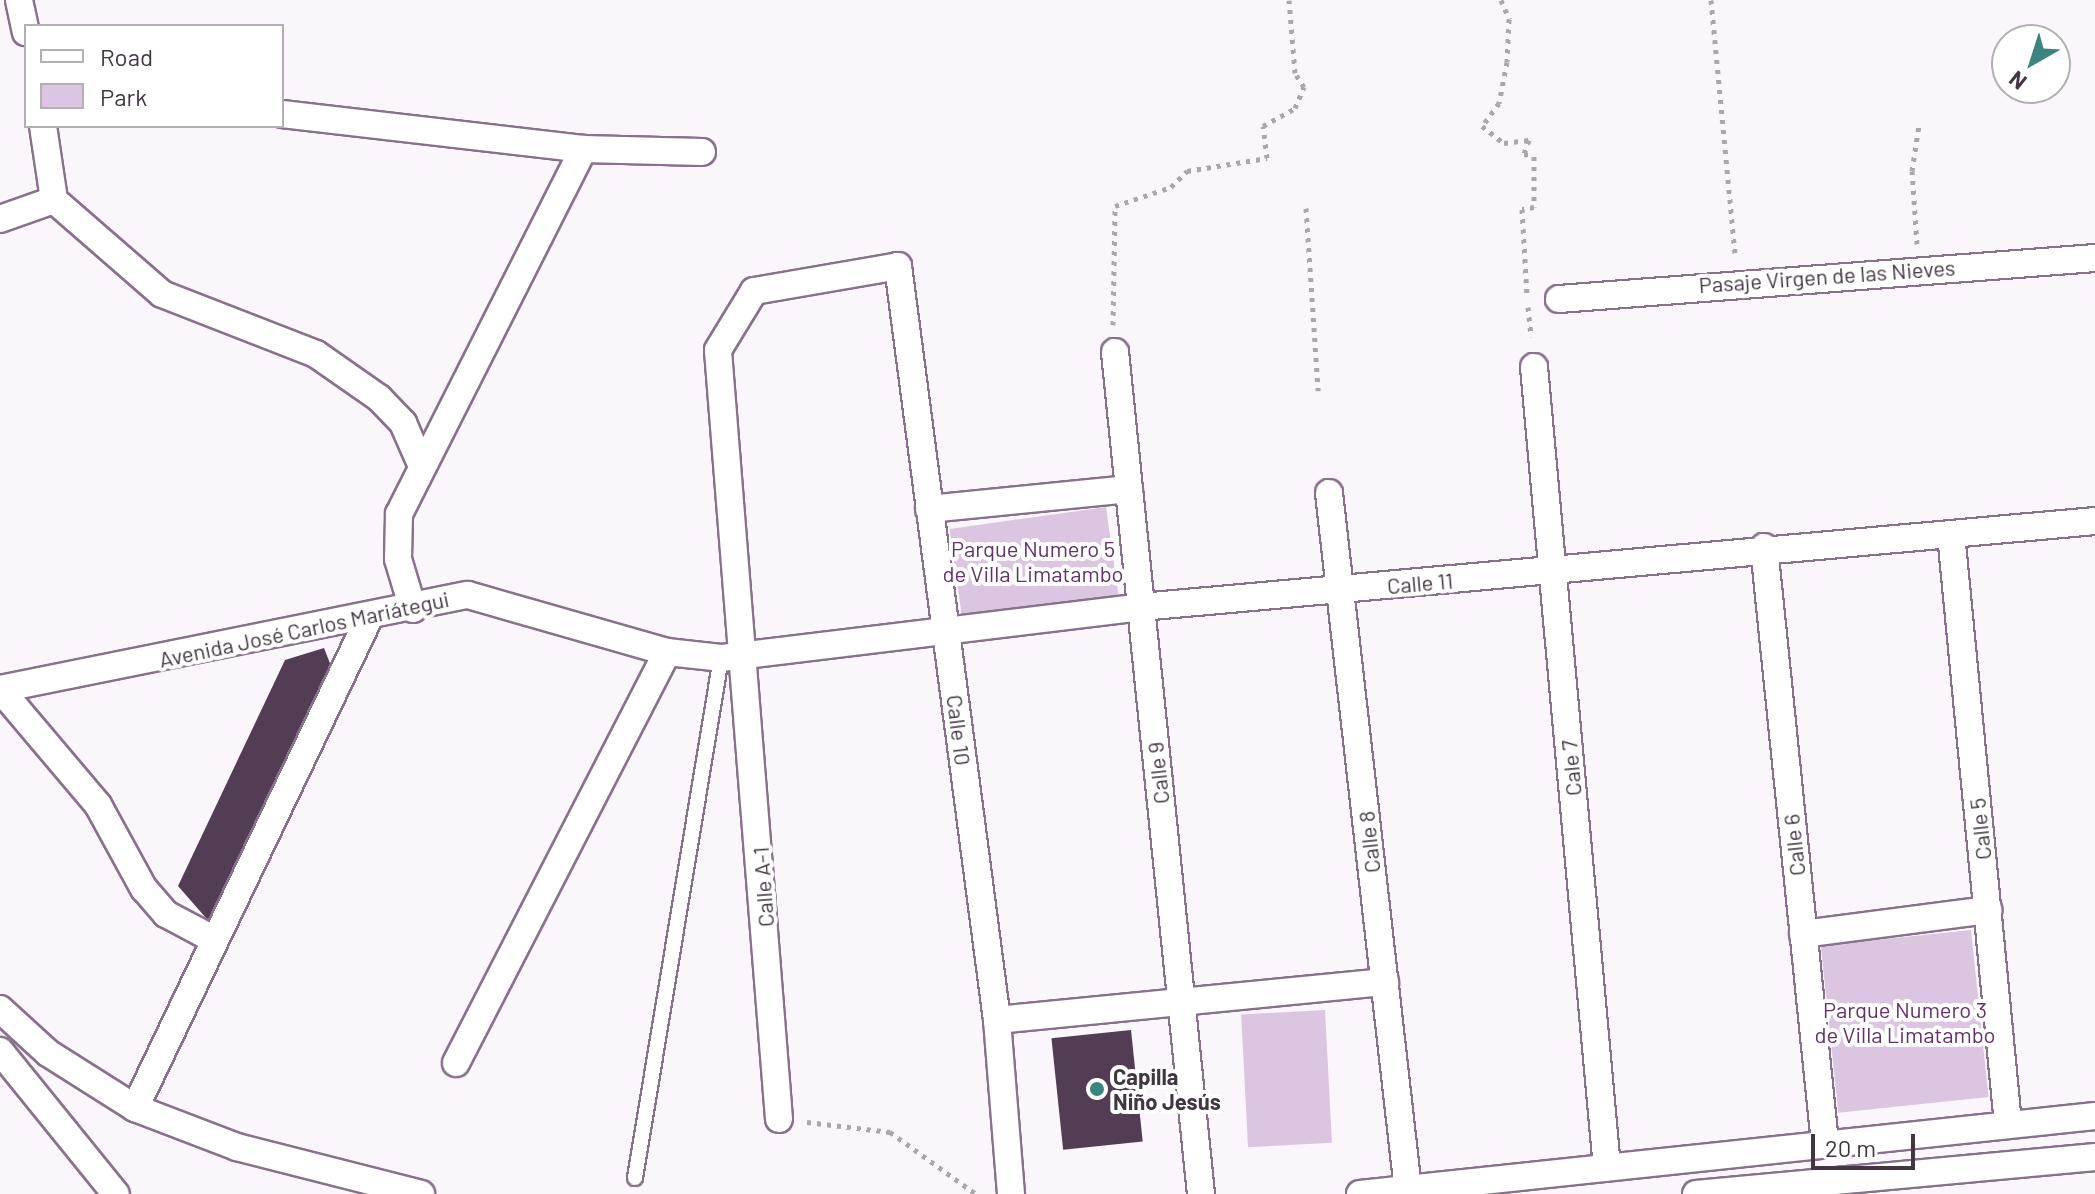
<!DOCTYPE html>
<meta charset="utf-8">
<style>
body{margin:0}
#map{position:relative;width:2095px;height:1194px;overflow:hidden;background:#fbf6fc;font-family:Barlow,sans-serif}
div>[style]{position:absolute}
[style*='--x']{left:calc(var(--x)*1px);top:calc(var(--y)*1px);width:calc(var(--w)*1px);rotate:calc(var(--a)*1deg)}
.green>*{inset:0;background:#dcc5e0;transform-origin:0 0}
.building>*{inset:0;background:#523d55;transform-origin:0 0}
.path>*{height:5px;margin-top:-2.5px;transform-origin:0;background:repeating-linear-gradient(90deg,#aca5ad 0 4px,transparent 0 10px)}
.roads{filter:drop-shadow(2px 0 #88718b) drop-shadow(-2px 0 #88718b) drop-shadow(0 2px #88718b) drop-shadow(0 -2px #88718b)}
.lane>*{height:14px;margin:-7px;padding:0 7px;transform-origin:7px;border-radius:7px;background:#fff}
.street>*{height:26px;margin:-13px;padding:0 13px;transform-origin:13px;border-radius:13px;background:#fff}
.dots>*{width:22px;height:22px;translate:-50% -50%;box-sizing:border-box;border:4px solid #fff;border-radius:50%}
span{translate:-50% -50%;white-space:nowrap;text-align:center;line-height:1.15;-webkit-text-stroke:8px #fff;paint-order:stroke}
.street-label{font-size:22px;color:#413642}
.park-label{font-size:22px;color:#623269}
.poi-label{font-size:22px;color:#413642;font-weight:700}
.left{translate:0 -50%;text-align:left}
.legend{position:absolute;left:24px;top:24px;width:260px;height:104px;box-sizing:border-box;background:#fff;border:2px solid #b3afb3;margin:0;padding:10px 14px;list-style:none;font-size:24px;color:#413642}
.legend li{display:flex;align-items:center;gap:16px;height:40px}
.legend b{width:40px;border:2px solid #b3afb3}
.north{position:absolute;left:1991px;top:24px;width:80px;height:80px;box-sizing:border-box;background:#fff;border:2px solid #b3afb3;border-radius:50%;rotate:219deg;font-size:22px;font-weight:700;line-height:32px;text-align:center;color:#413642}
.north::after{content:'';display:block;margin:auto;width:28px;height:36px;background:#3c8480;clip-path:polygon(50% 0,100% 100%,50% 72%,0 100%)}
.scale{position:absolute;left:1811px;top:1134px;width:104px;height:36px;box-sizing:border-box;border:4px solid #413642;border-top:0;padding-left:10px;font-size:24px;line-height:28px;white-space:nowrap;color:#413642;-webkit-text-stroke:6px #fff;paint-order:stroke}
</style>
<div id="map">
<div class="green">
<div style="left:1106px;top:507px;width:89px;height:158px;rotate:82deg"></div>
<div style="left:1971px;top:930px;width:168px;height:151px;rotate:84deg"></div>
<div style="left:1325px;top:1010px;width:133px;height:84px;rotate:87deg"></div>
</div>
<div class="building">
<div style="clip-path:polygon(324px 648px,331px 666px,213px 926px,178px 886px,285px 660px)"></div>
<div style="left:1131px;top:1030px;width:112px;height:80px;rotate:84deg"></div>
</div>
<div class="path">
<div style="--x:1501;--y:0;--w:21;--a:67"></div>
<div style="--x:1509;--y:19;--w:43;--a:92.7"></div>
<div style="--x:1507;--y:62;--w:42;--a:101"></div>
<div style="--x:1499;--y:103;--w:29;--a:126"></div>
<div style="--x:1482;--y:126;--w:28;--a:38"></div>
<div style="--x:1504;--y:143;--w:25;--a:-7"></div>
<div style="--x:1529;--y:140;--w:15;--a:110"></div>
<div style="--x:1524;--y:154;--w:10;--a:11"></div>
<div style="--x:1534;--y:156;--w:51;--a:90"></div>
<div style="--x:1534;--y:207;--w:12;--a:171"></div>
<div style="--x:1522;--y:209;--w:88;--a:86.7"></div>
<div style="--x:1711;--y:0;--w:256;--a:84.6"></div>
<div style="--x:1306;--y:208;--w:183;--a:86.2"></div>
<div style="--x:1917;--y:244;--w:73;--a:-93.9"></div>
<div style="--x:1912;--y:171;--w:47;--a:-81.3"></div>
<div style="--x:1528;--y:307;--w:30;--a:84"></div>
<div style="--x:1113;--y:325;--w:119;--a:-89"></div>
<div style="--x:1115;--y:206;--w:59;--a:-18.7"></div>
<div style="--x:1171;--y:187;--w:23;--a:-45"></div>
<div style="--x:1187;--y:171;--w:81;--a:-9.2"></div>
<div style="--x:1267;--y:158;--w:32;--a:-97"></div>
<div style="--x:1263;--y:126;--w:37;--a:-29"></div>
<div style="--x:1295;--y:108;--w:23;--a:-67"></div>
<div style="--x:1304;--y:87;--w:17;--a:-123"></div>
<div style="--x:1295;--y:73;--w:73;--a:-94.7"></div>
<div style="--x:807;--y:1122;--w:84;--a:6.9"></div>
<div style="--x:890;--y:1132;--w:106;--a:35.8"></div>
</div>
<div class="roads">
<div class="lane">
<div style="--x:635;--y:1178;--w:527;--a:-80.61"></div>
</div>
<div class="street">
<div style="--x:19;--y:0;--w:33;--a:78"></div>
<div style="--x:282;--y:114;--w:303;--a:6.6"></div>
<div style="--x:583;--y:149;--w:119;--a:1.4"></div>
<div style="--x:43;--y:126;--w:75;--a:81.5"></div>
<div style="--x:54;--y:200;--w:143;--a:41"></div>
<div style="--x:162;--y:294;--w:165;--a:21.3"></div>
<div style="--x:316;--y:354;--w:77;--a:34.9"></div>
<div style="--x:379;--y:398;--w:35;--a:46"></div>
<div style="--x:403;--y:423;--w:43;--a:66.4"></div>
<div style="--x:0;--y:219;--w:57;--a:-19.4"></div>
<div style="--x:1559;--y:299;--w:538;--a:-4.37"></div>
<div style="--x:1115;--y:352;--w:846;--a:84.17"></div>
<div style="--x:1534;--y:367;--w:804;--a:84.79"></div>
<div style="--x:1329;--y:493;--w:701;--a:83.53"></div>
<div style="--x:929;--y:509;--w:201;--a:-5.7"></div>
<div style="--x:1951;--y:534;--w:593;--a:84.48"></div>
<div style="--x:1764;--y:547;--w:599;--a:84.16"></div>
<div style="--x:413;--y:609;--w:52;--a:-106.7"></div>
<div style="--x:398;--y:559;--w:45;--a:-88.7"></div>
<div style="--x:399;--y:514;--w:409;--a:-63.2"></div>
<div style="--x:1803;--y:934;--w:187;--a:-7.4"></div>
<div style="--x:213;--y:939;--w:53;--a:-152"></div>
<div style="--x:166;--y:914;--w:33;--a:-131"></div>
<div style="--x:144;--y:889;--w:96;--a:-118.7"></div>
<div style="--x:98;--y:805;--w:152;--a:-130.2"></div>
<div style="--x:0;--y:689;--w:477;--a:-11.4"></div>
<div style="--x:468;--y:595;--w:207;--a:16"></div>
<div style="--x:667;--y:652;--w:54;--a:6.3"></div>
<div style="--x:721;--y:658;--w:423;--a:-6.9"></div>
<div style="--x:1141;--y:607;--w:958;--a:-5.15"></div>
<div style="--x:0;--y:1009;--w:65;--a:42.5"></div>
<div style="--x:48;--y:1053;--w:103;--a:32.3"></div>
<div style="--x:135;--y:1108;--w:109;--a:20.9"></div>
<div style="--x:237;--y:1147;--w:190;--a:14.3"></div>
<div style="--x:997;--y:1020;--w:390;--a:-5.6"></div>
<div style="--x:0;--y:1051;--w:184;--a:51"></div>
<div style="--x:456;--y:1063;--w:462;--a:-62.8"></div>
<div style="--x:135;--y:1108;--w:543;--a:-64.47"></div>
<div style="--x:779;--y:1119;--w:771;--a:-94.54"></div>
<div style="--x:718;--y:350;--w:69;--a:-58.6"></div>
<div style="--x:754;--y:291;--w:146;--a:-9.8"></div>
<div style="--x:898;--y:266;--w:760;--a:82.52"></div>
<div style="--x:997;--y:1020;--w:175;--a:85.4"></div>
<div style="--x:1360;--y:1194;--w:739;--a:-6.06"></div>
<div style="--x:1696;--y:1194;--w:401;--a:-5.3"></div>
</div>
</div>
<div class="dots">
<div style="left:1097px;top:1089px;background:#3c8480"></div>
</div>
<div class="street-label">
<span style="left:1827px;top:276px;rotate:-4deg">Pasaje Virgen de las Nieves</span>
<span style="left:1420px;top:583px;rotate:-5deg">Calle 11</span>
<span style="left:304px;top:629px;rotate:-12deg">Avenida José Carlos Mariátegui</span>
<span style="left:959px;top:730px;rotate:83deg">Calle 10</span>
<span style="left:1571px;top:768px;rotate:-95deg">Cale 7</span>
<span style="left:1158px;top:773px;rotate:-96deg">Calle 9</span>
<span style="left:1980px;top:829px;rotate:-96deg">Calle 5</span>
<span style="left:1369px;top:842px;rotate:-96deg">Calle 8</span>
<span style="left:1794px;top:845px;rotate:-96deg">Calle 6</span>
<span style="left:763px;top:887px;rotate:-94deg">Calle A-1</span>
</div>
<div class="park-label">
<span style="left:1033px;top:561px">Parque Numero 5<br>de Villa Limatambo</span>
<span style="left:1905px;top:1022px">Parque Numero 3<br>de Villa Limatambo</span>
</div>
<div class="poi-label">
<span class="left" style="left:1113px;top:1089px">Capilla<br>Niño Jesús</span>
</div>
<ul class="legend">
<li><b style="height:10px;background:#fff"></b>Road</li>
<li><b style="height:22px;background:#dcc5e0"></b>Park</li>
</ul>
<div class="north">N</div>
<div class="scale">20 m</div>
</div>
